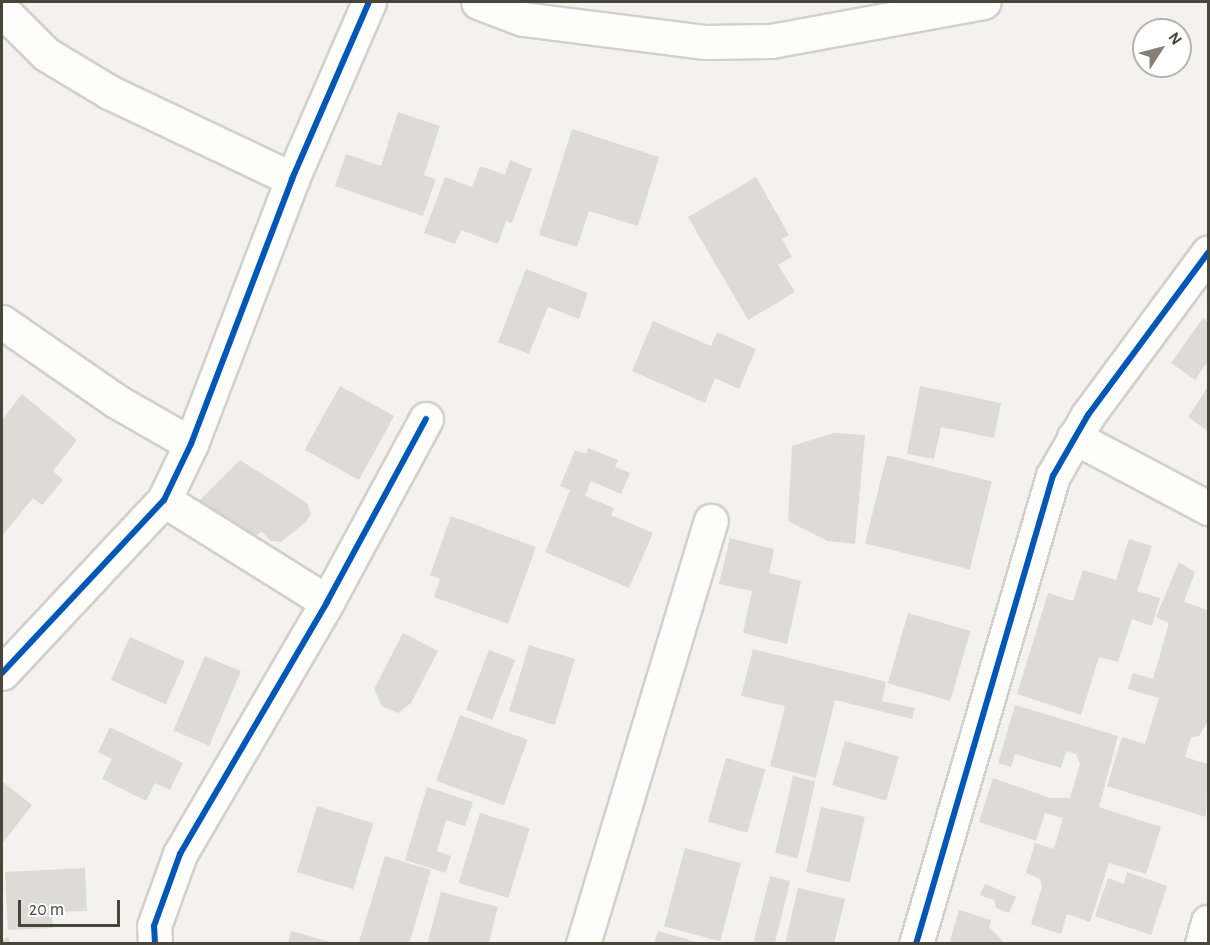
<!DOCTYPE html>
<style>
body{margin:0}
#map{position:relative;width:1210px;height:945px;overflow:hidden;background:#f4f2ee;font-family:"Alegreya Sans",sans-serif}
div>[style]{position:absolute}
[style*='--x']{left:calc(var(--x)*1px);top:calc(var(--y)*1px);width:calc(var(--w)*1px);rotate:calc(var(--a)*1deg)}
.building>*{inset:0;background:#dedbd6;transform-origin:0 0}
.roads{filter:drop-shadow(2px 0 #d2d0cb) drop-shadow(-2px 0 #d2d0cb) drop-shadow(0 2px #d2d0cb) drop-shadow(0 -2px #d2d0cb)}
.minor>*{height:33px;margin:-16.5px;padding:0 16.5px;transform-origin:16.5px;border-radius:16.5px;background:#fdfdfc}
.cycleway>*{height:6px;margin:-3px;padding:0 3px;transform-origin:3px;border-radius:3px;background:#0057b8}
span{translate:-50% -50%;white-space:nowrap;text-align:center;line-height:1.15;-webkit-text-stroke:4.5px #fff;paint-order:stroke}
.frame{position:absolute;inset:0;border:3px solid #4b4439;pointer-events:none}
.north{position:absolute;left:1132px;top:18px;width:60px;height:60px;box-sizing:border-box;background:#fff;border:2px solid #b7b4b0;border-radius:50%;rotate:54deg;font-size:16px;font-weight:700;line-height:24px;text-align:center;color:#4b4439}
.north::after{content:'';display:block;margin:auto;width:21px;height:27px;background:#868178;clip-path:polygon(50% 0,100% 100%,50% 72%,0 100%)}
.scale{position:absolute;left:18px;top:900px;width:102px;height:27px;box-sizing:border-box;border:3px solid #4b4439;border-top:0;padding-left:8px;font-size:18px;line-height:21px;white-space:nowrap;color:#4b4439;-webkit-text-stroke:4px #fff;paint-order:stroke}
</style>
<div id="map">
<div class="building">
<div style="clip-path:polygon(398px 112px,440px 126px,424px 175px,436px 179px,423px 216px,335px 186px,346px 154px,381px 166px)"></div>
<div style="clip-path:polygon(572px 129px,659px 157px,638px 226px,589px 211px,577px 247px,539px 235px)"></div>
<div style="clip-path:polygon(510px 160px,532px 169px,512px 223px,506px 221px,498px 244px,461px 230px,455px 244px,424px 233px,445px 177px,472px 187px,480px 166px,505px 175px)"></div>
<div style="clip-path:polygon(756px 177px,789px 235px,782px 239px,792px 257px,778px 265px,795px 292px,748px 320px,688px 217px)"></div>
<div style="clip-path:polygon(526px 269px,588px 293px,579px 319px,548px 307px,529px 354px,498px 342px)"></div>
<div style="clip-path:polygon(1203px 318px,1208px 322px,1208px 361px,1195px 380px,1171px 363px)"></div>
<div style="clip-path:polygon(653px 321px,711px 346px,717px 332px,756px 349px,739px 389px,715px 378px,705px 403px,632px 371px)"></div>
<div style="left:340px;top:386px;width:62px;height:73px;rotate:29deg"></div>
<div style="clip-path:polygon(920px 386px,1001px 403px,994px 438px,941px 427px,934px 459px,907px 454px)"></div>
<div style="clip-path:polygon(1208px 387px,1208px 431px,1188px 417px)"></div>
<div style="clip-path:polygon(22px 394px,77px 440px,53px 471px,63px 480px,42px 505px,33px 498px,2px 536px,2px 420px)"></div>
<div style="clip-path:polygon(834px 433px,865px 435px,855px 544px,828px 541px,788px 521px,792px 446px)"></div>
<div style="clip-path:polygon(588px 448px,618px 460px,615px 467px,630px 473px,621px 494px,591px 481px,585px 496px,614px 508px,611px 515px,653px 533px,629px 588px,545px 552px,570px 490px,560px 486px,575px 450px,586px 454px)"></div>
<div style="left:887px;top:455px;width:108px;height:91px;rotate:14deg"></div>
<div style="clip-path:polygon(240px 460px,307px 503px,311px 514px,307px 521px,281px 542px,271px 541px,262px 532px,243px 542px,227px 518px,215px 525px,199px 501px)"></div>
<div style="clip-path:polygon(451px 516px,536px 547px,508px 624px,434px 597px,440px 579px,430px 575px)"></div>
<div style="clip-path:polygon(730px 538px,774px 549px,769px 573px,801px 581px,787px 644px,743px 633px,752px 591px,719px 584px)"></div>
<div style="clip-path:polygon(1129px 539px,1152px 546px,1137px 591px,1160px 598px,1152px 626px,1132px 619px,1118px 662px,1099px 657px,1081px 715px,1017px 694px,1048px 593px,1073px 601px,1083px 570px,1116px 580px)"></div>
<div style="clip-path:polygon(1179px 562px,1195px 572px,1184px 602px,1208px 610px,1208px 721px,1199px 736px,1191px 737px,1185px 757px,1208px 764px,1206px 817px,1107px 786px,1122px 737px,1145px 744px,1159px 698px,1128px 689px,1133px 673px,1153px 679px,1169px 623px,1156px 617px)"></div>
<div style="left:908px;top:613px;width:65px;height:73px;rotate:16deg"></div>
<div style="clip-path:polygon(403px 633px,438px 651px,411px 703px,398px 713px,382px 706px,374px 689px)"></div>
<div style="left:130px;top:637px;width:60px;height:47px;rotate:24deg"></div>
<div style="left:529px;top:645px;width:48px;height:69px;rotate:17deg"></div>
<div style="clip-path:polygon(753px 649px,886px 682px,882px 701px,915px 708px,912px 719px,835px 700px,816px 778px,770px 766px,785px 706px,741px 696px)"></div>
<div style="left:489px;top:650px;width:28px;height:64px;rotate:21deg"></div>
<div style="left:205px;top:656px;width:39px;height:81px;rotate:23deg"></div>
<div style="clip-path:polygon(1015px 705px,1118px 736px,1099px 807px,1161px 827px,1146px 874px,1109px 863px,1090px 922px,1067px 914px,1061px 934px,1031px 924px,1042px 886px,1040px 879px,1026px 873px,1035px 843px,1054px 849px,1063px 818px,1045px 813px,1036px 841px,979px 822px,993px 778px,1050px 798px,1070px 798px,1080px 764px,1076px 754px,1066px 751px,1061px 768px,1015px 754px,1011px 767px,998px 763px)"></div>
<div style="left:460px;top:715px;width:72px;height:70px;rotate:20deg"></div>
<div style="clip-path:polygon(110px 727px,183px 763px,170px 790px,155px 783px,146px 801px,102px 779px,112px 759px,98px 752px)"></div>
<div style="left:845px;top:741px;width:56px;height:46px;rotate:16deg"></div>
<div style="left:726px;top:758px;width:41px;height:66px;rotate:16deg"></div>
<div style="left:793px;top:776px;width:23px;height:79px;rotate:13deg"></div>
<div style="clip-path:polygon(2px 781px,32px 805px,2px 844px)"></div>
<div style="clip-path:polygon(427px 787px,473px 802px,465px 826px,446px 820px,437px 851px,451px 856px,446px 873px,405px 860px)"></div>
<div style="left:317px;top:806px;width:59px;height:69px;rotate:17deg"></div>
<div style="left:821px;top:807px;width:45px;height:67px;rotate:13deg"></div>
<div style="left:480px;top:813px;width:52px;height:73px;rotate:17deg"></div>
<div style="left:685px;top:848px;width:58px;height:81px;rotate:15deg"></div>
<div style="clip-path:polygon(385px 856px,431px 870px,409px 944px,359px 942px)"></div>
<div style="clip-path:polygon(85px 868px,87px 911px,52px 912px,53px 928px,8px 930px,5px 872px)"></div>
<div style="clip-path:polygon(1127px 872px,1167px 886px,1151px 935px,1095px 916px,1108px 878px,1124px 884px)"></div>
<div style="left:770px;top:876px;width:21px;height:70px;rotate:14deg"></div>
<div style="clip-path:polygon(985px 884px,1016px 897px,1009px 913px,996px 908px,994px 900px,980px 895px)"></div>
<div style="clip-path:polygon(798px 888px,845px 899px,834px 944px,785px 944px)"></div>
<div style="clip-path:polygon(441px 892px,498px 907px,489px 942px,493px 944px,427px 944px)"></div>
<div style="clip-path:polygon(959px 910px,991px 920px,989px 927px,1006px 944px,949px 944px)"></div>
<div style="clip-path:polygon(291px 931px,334px 943px,334px 944px,288px 944px)"></div>
<div style="clip-path:polygon(658px 931px,700px 943px,700px 944px,654px 944px)"></div>
<div style="clip-path:polygon(8px 937px,11px 944px,2px 944px,2px 940px)"></div>
</div>
<div class="roads">
<div class="minor">
<div style="--x:478;--y:2;--w:48;--a:20.7"></div>
<div style="--x:523;--y:19;--w:184;--a:7.2"></div>
<div style="--x:706;--y:42;--w:65;--a:-0.9"></div>
<div style="--x:771;--y:41;--w:216;--a:-10.4"></div>
<div style="--x:2;--y:10;--w:62;--a:45"></div>
<div style="--x:46;--y:54;--w:74;--a:31.1"></div>
<div style="--x:109;--y:92;--w:203;--a:25.4"></div>
<div style="--x:2;--y:322;--w:139;--a:34.7"></div>
<div style="--x:116;--y:401;--w:86;--a:29.8"></div>
<div style="--x:1074;--y:437;--w:152;--a:27.9"></div>
<div style="--x:164;--y:500;--w:192;--a:32"></div>
<div style="--x:2;--y:673;--w:237;--a:-46.9"></div>
<div style="--x:164;--y:500;--w:62;--a:-64.3"></div>
<div style="--x:191;--y:444;--w:284;--a:-69.1"></div>
<div style="--x:292;--y:179;--w:193;--a:-66.5"></div>
<div style="--x:155;--y:944;--w:18;--a:-93"></div>
<div style="--x:154;--y:926;--w:77;--a:-70.1"></div>
<div style="--x:180;--y:854;--w:292;--a:-59.7"></div>
<div style="--x:327;--y:602;--w:208;--a:-61.6"></div>
<div style="--x:583;--y:944;--w:442;--a:-73.2"></div>
<div style="--x:916;--y:944;--w:488;--a:-73.7"></div>
<div style="--x:1053;--y:476;--w:70;--a:-60.2"></div>
<div style="--x:1088;--y:415;--w:202;--a:-53.5"></div>
<div style="--x:1202;--y:944;--w:23;--a:-75"></div>
</div>
</div>
<div class="cycleway">
<div style="--x:2;--y:673;--w:237;--a:-46.9"></div>
<div style="--x:164;--y:500;--w:62;--a:-64.3"></div>
<div style="--x:191;--y:444;--w:284;--a:-69.1"></div>
<div style="--x:292;--y:179;--w:193;--a:-66.5"></div>
<div style="--x:155;--y:944;--w:18;--a:-93"></div>
<div style="--x:154;--y:926;--w:77;--a:-70.1"></div>
<div style="--x:180;--y:854;--w:292;--a:-59.7"></div>
<div style="--x:327;--y:602;--w:208;--a:-61.6"></div>
<div style="--x:916;--y:944;--w:488;--a:-73.7"></div>
<div style="--x:1053;--y:476;--w:70;--a:-60.2"></div>
<div style="--x:1088;--y:415;--w:202;--a:-53.5"></div>
</div>
<div class="frame"></div>
<div class="north">N</div>
<div class="scale">20 m</div>
</div>
